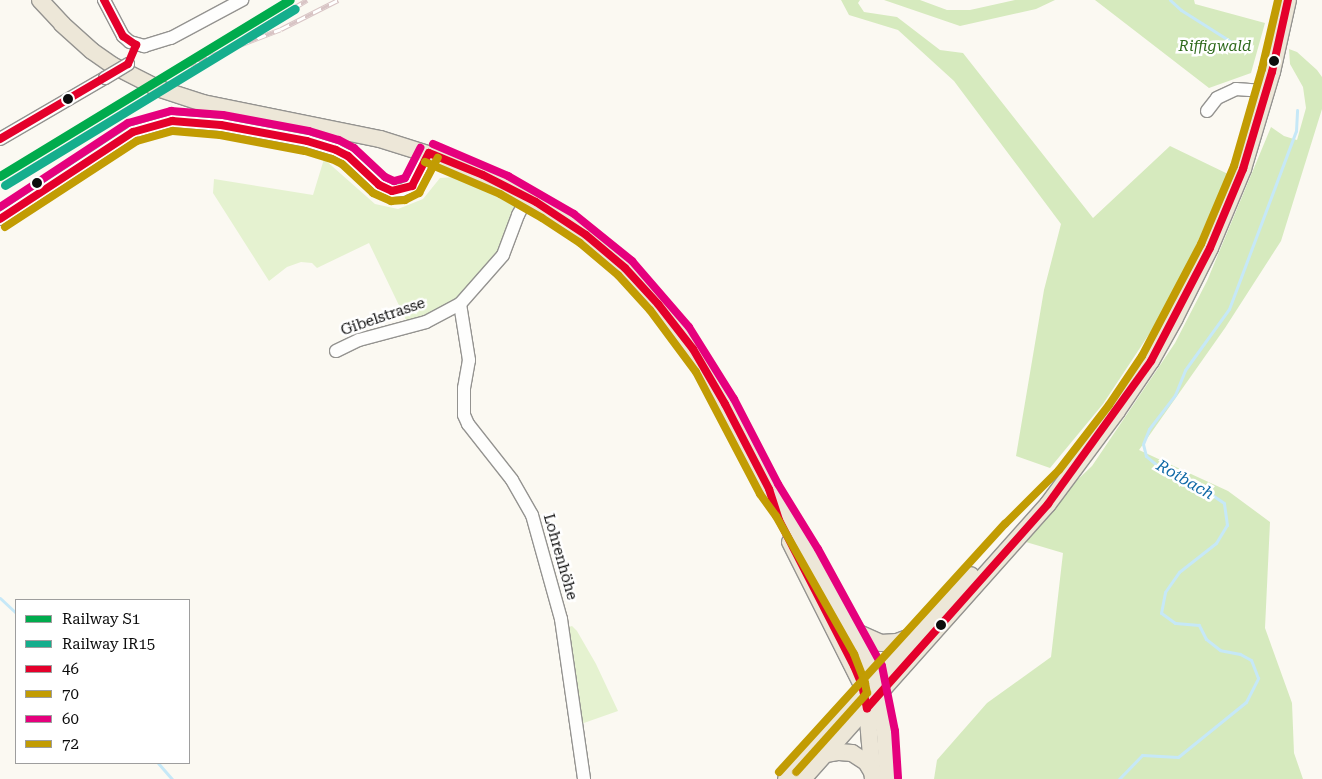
<!DOCTYPE html>
<meta charset="utf-8">
<style>
body{margin:0}
#map{position:relative;width:1322px;height:779px;overflow:hidden;background:#fbf9f2;font-family:"Roboto Serif",serif}
div>[style]{position:absolute}
[style*='--x']{left:calc(var(--x)*1px);top:calc(var(--y)*1px);width:calc(var(--w)*1px);rotate:calc(var(--a)*1deg)}
.green>*{inset:0;background:#e5f2d0}
.forest>*{inset:0;background:#d6eabe}
.stream>*{height:3px;margin:-1.5px;padding:0 1.5px;transform-origin:1.5px;border-radius:1.5px;background:#c6e8f7}
.roads{filter:drop-shadow(1px 0 #949390) drop-shadow(-1px 0 #949390) drop-shadow(0 1px #949390) drop-shadow(0 -1px #949390)}
.minor>*{height:12px;margin:-6px;padding:0 6px;transform-origin:6px;border-radius:6px;background:#fefefd}
.major>*{height:16px;margin:-8px;padding:0 8px;transform-origin:8px;border-radius:8px;background:#ede7d8}
.rail>*{height:5px;margin-top:-2.5px;transform-origin:0;background:repeating-linear-gradient(90deg,#fff 0 9px,#d8c4c5 0 18px);box-sizing:border-box;border-block:1px solid #d8c4c5}
.bridges{filter:drop-shadow(1px 0 #949390) drop-shadow(-1px 0 #949390) drop-shadow(0 1px #949390) drop-shadow(0 -1px #949390)}
.minor-bridge>*{height:12px;margin:-6px;padding:0 6px;transform-origin:6px;border-radius:6px;background:#fefefd}
.bus-1>*{height:8px;margin:-4px;padding:0 4px;transform-origin:4px;border-radius:4px;background:#e4002b}
.bus-2>*{height:8px;margin:-4px;padding:0 4px;transform-origin:4px;border-radius:4px;background:#c29c03}
.bus-3>*{height:8px;margin:-4px;padding:0 4px;transform-origin:4px;border-radius:4px;background:#e5007d}
.bus-4>*{height:8px;margin:-4px;padding:0 4px;transform-origin:4px;border-radius:4px;background:#c29c03}
.rail-1>*{height:9px;margin:-4.5px;padding:0 4.5px;transform-origin:4.5px;border-radius:4.5px;background:#00ab4d}
.rail-2>*{height:9px;margin:-4.5px;padding:0 4.5px;transform-origin:4.5px;border-radius:4.5px;background:#15ae8d}
.dots>*{width:14px;height:14px;translate:-50% -50%;box-sizing:border-box;border:2px solid #fff;border-radius:50%}
span{translate:-50% -50%;white-space:nowrap;text-align:center;line-height:1.15;-webkit-text-stroke:5px #fff;paint-order:stroke}
.park-label{font-size:15px;color:#2d691a;font-style:italic}
.street-label{font-size:15px;color:#0d0d0d}
.water-label{font-size:16px;color:#1069a6;font-style:italic}
.legend{position:absolute;left:15px;top:599px;width:175px;height:165px;box-sizing:border-box;background:#fff;border:1px solid #9e9e9e;margin:0;padding:6px 9px;list-style:none;font-size:15px;color:#0d0d0d}
.legend li{display:flex;align-items:center;gap:10px;height:25px}
.legend b{width:25px;border:1px solid #9e9e9e}
</style>
<div id="map">
<div class="green">
<div style="clip-path:polygon(324px 159px,375px 204px,398px 209px,423px 199px,440px 178px,454px 177px,498px 197px,514px 206px,515px 212px,503px 249px,456px 301px,427px 315px,407px 322px,369px 243px,317px 268px,312px 263px,301px 262px,287px 267px,269px 281px,213px 193px,214px 179px,313px 195px)"></div>
<div style="clip-path:polygon(572px 626px,577px 631px,596px 664px,618px 711px,581px 724px,566px 628px)"></div>
</div>
<div class="forest">
<div style="clip-path:polygon(841px 0,860px 0,858px 3px,864px 12px,897px 17px,940px 50px,963px 53px,1093px 218px,1170px 146px,1228px 174px,1171px 301px,1103px 404px,1050px 468px,1016px 456px,1044px 290px,1061px 224px,954px 81px,898px 30px,849px 15px)"></div>
<div style="clip-path:polygon(884px 0,920px 0,947px 10px,970px 10px,1015px 0,1055px 0,1036px 9px,960px 26px)"></div>
<div style="clip-path:polygon(1095px 0,1194px 0,1195px 4px,1265px 23px,1251px 73px,1209px 88px)"></div>
<div style="clip-path:polygon(1289px 49px,1297px 52px,1317px 70px,1322px 77px,1322px 109px,1281px 241px,1225px 328px,1139px 450px,1228px 491px,1270px 522px,1265px 628px,1292px 703px,1294px 753px,1303px 779px,934px 779px,937px 760px,987px 703px,1051px 657px,1063px 553px,1026px 542px,1072px 485px,1092px 466px,1175px 343px,1207px 281px,1271px 127px,1284px 136px,1297px 140px,1306px 108px,1303px 87px,1290px 64px)"></div>
</div>
<div class="stream">
<div style="--x:1170;--y:0;--w:15;--a:42"></div>
<div style="--x:1181;--y:10;--w:71;--a:32.3"></div>
<div style="--x:0;--y:598;--w:22;--a:43"></div>
<div style="--x:158;--y:763;--w:21;--a:49"></div>
<div style="--x:1119;--y:779;--w:33;--a:-46"></div>
<div style="--x:1142;--y:755;--w:36;--a:3"></div>
<div style="--x:1178;--y:757;--w:87;--a:-39"></div>
<div style="--x:1246;--y:702;--w:27;--a:-63"></div>
<div style="--x:1258;--y:678;--w:19;--a:-111"></div>
<div style="--x:1251;--y:660;--w:13;--a:-151"></div>
<div style="--x:1240;--y:654;--w:20;--a:-169"></div>
<div style="--x:1220;--y:650;--w:18;--a:-142"></div>
<div style="--x:1206;--y:639;--w:16;--a:-117"></div>
<div style="--x:1199;--y:625;--w:24;--a:-175"></div>
<div style="--x:1175;--y:623;--w:17;--a:-144"></div>
<div style="--x:1161;--y:613;--w:21;--a:-79"></div>
<div style="--x:1165;--y:592;--w:24;--a:-55"></div>
<div style="--x:1179;--y:572;--w:47;--a:-38.1"></div>
<div style="--x:1216;--y:543;--w:21;--a:-59"></div>
<div style="--x:1227;--y:525;--w:22;--a:-98"></div>
<div style="--x:1224;--y:503;--w:41;--a:-145.9"></div>
<div style="--x:1190;--y:480;--w:26;--a:-162"></div>
<div style="--x:1165;--y:472;--w:25;--a:-140"></div>
<div style="--x:1146;--y:456;--w:12;--a:-104"></div>
<div style="--x:1143;--y:444;--w:16;--a:-68"></div>
<div style="--x:1149;--y:429;--w:43;--a:-52.6"></div>
<div style="--x:1175;--y:395;--w:27;--a:-68"></div>
<div style="--x:1185;--y:370;--w:75;--a:-54.2"></div>
<div style="--x:1229;--y:309;--w:190;--a:-69.4"></div>
<div style="--x:1296;--y:131;--w:21;--a:-87"></div>
</div>
<div class="roads">
<div class="minor">
<div style="--x:104;--y:0;--w:41;--a:62.2"></div>
<div style="--x:123;--y:36;--w:9;--a:41"></div>
<div style="--x:130;--y:42;--w:15;--a:16"></div>
<div style="--x:144;--y:46;--w:28;--a:-17"></div>
<div style="--x:171;--y:38;--w:81;--a:-28.2"></div>
<div style="--x:1207;--y:111;--w:16;--a:-52"></div>
<div style="--x:1217;--y:98;--w:21;--a:-25"></div>
<div style="--x:1236;--y:89;--w:31;--a:4"></div>
<div style="--x:0;--y:139;--w:121;--a:-30.2"></div>
<div style="--x:0;--y:219;--w:159;--a:-33.2"></div>
<div style="--x:133;--y:132;--w:41;--a:-15.8"></div>
<div style="--x:172;--y:121;--w:49;--a:4.7"></div>
<div style="--x:221;--y:125;--w:87;--a:10.5"></div>
<div style="--x:307;--y:141;--w:30;--a:17"></div>
<div style="--x:336;--y:150;--w:13;--a:27"></div>
<div style="--x:348;--y:156;--w:42;--a:43.1"></div>
<div style="--x:379;--y:185;--w:14;--a:25"></div>
<div style="--x:392;--y:191;--w:10;--a:-6"></div>
<div style="--x:402;--y:190;--w:11;--a:-22"></div>
<div style="--x:412;--y:186;--w:37;--a:-63"></div>
<div style="--x:460;--y:304;--w:57;--a:80.9"></div>
<div style="--x:469;--y:360;--w:28;--a:100"></div>
<div style="--x:464;--y:388;--w:27;--a:90"></div>
<div style="--x:464;--y:415;--w:10;--a:66"></div>
<div style="--x:468;--y:424;--w:71;--a:51.8"></div>
<div style="--x:512;--y:480;--w:40;--a:60.3"></div>
<div style="--x:532;--y:515;--w:108;--a:74.4"></div>
<div style="--x:561;--y:619;--w:162;--a:81.8"></div>
<div style="--x:336;--y:351;--w:25;--a:-26"></div>
<div style="--x:359;--y:340;--w:69;--a:-15"></div>
<div style="--x:426;--y:322;--w:38;--a:-28"></div>
<div style="--x:460;--y:304;--w:65;--a:-48.7"></div>
<div style="--x:503;--y:255;--w:43;--a:-69.4"></div>
<div style="--x:518;--y:215;--w:19;--a:-62"></div>
</div>
<div class="major">
<div style="--x:40;--y:0;--w:33;--a:47"></div>
<div style="--x:62;--y:24;--w:40;--a:42"></div>
<div style="--x:92;--y:51;--w:24;--a:35"></div>
<div style="--x:112;--y:65;--w:51;--a:27.1"></div>
<div style="--x:157;--y:88;--w:48;--a:18.1"></div>
<div style="--x:203;--y:103;--w:181;--a:11.5"></div>
<div style="--x:380;--y:139;--w:67;--a:17.4"></div>
<div style="--x:444;--y:159;--w:65;--a:23.4"></div>
<div style="--x:504;--y:185;--w:49;--a:29.2"></div>
<div style="--x:547;--y:209;--w:47;--a:33.7"></div>
<div style="--x:586;--y:235;--w:51;--a:40.2"></div>
<div style="--x:625;--y:268;--w:49;--a:47.5"></div>
<div style="--x:658;--y:304;--w:57;--a:52.1"></div>
<div style="--x:693;--y:349;--w:64;--a:59.8"></div>
<div style="--x:725;--y:404;--w:96;--a:62.6"></div>
<div style="--x:769;--y:489;--w:27;--a:56"></div>
<div style="--x:784;--y:511;--w:169;--a:60.5"></div>
<div style="--x:867;--y:658;--w:23;--a:70"></div>
<div style="--x:875;--y:680;--w:54;--a:79.3"></div>
<div style="--x:885;--y:733;--w:46;--a:86.3"></div>
<div style="--x:790;--y:542;--w:160;--a:63.3"></div>
<div style="--x:862;--y:685;--w:24;--a:78"></div>
<div style="--x:867;--y:708;--w:71;--a:85.2"></div>
<div style="--x:852;--y:630;--w:32;--a:24"></div>
<div style="--x:881;--y:643;--w:16;--a:-4"></div>
<div style="--x:897;--y:642;--w:17;--a:-21"></div>
<div style="--x:826;--y:754;--w:13;--a:-9"></div>
<div style="--x:839;--y:752;--w:13;--a:4"></div>
<div style="--x:852;--y:753;--w:17;--a:33"></div>
<div style="--x:866;--y:762;--w:12;--a:59"></div>
<div style="--x:786;--y:779;--w:275;--a:-47.8"></div>
<div style="--x:803;--y:779;--w:368;--a:-48.3"></div>
<div style="--x:1048;--y:504;--w:116;--a:-53.4"></div>
<div style="--x:1117;--y:411;--w:60;--a:-55.8"></div>
<div style="--x:1151;--y:361;--w:49;--a:-60.8"></div>
<div style="--x:1175;--y:318;--w:78;--a:-63.4"></div>
<div style="--x:1210;--y:248;--w:86;--a:-67.3"></div>
<div style="--x:1243;--y:169;--w:101;--a:-73.4"></div>
<div style="--x:1272;--y:72;--w:74;--a:-77.5"></div>
</div>
</div>
<div class="rail">
<div style="--x:247;--y:36;--w:70;--a:-31"></div>
<div style="--x:190;--y:64;--w:97;--a:-21"></div>
<div style="--x:281;--y:29;--w:64;--a:-27"></div>
<div style="--x:174;--y:72;--w:24;--a:-28"></div>
</div>
<div class="bridges">
<div class="minor-bridge">
<div style="--x:105;--y:78;--w:27;--a:-31"></div>
</div>
</div>
<div class="bus-1">
<div style="--x:104;--y:0;--w:41;--a:62.2"></div>
<div style="--x:123;--y:36;--w:16;--a:35"></div>
<div style="--x:0;--y:139;--w:148;--a:-30.4"></div>
<div style="--x:128;--y:64;--w:21;--a:-67"></div>
<div style="--x:0;--y:219;--w:159;--a:-33.2"></div>
<div style="--x:133;--y:132;--w:41;--a:-15.8"></div>
<div style="--x:172;--y:121;--w:49;--a:4.7"></div>
<div style="--x:221;--y:125;--w:87;--a:10.5"></div>
<div style="--x:307;--y:141;--w:30;--a:17"></div>
<div style="--x:336;--y:150;--w:13;--a:27"></div>
<div style="--x:348;--y:156;--w:42;--a:43.1"></div>
<div style="--x:379;--y:185;--w:14;--a:25"></div>
<div style="--x:392;--y:191;--w:21;--a:-14"></div>
<div style="--x:412;--y:186;--w:37;--a:-63"></div>
<div style="--x:429;--y:153;--w:58;--a:22.2"></div>
<div style="--x:483;--y:175;--w:59;--a:27"></div>
<div style="--x:536;--y:202;--w:60;--a:33.4"></div>
<div style="--x:586;--y:235;--w:51;--a:40.2"></div>
<div style="--x:625;--y:268;--w:49;--a:47.5"></div>
<div style="--x:658;--y:304;--w:57;--a:52.1"></div>
<div style="--x:693;--y:349;--w:64;--a:59.8"></div>
<div style="--x:725;--y:404;--w:96;--a:62.6"></div>
<div style="--x:769;--y:489;--w:33;--a:72"></div>
<div style="--x:779;--y:520;--w:164;--a:62.8"></div>
<div style="--x:854;--y:666;--w:21;--a:67"></div>
<div style="--x:862;--y:685;--w:24;--a:78"></div>
<div style="--x:867;--y:708;--w:273;--a:-48.4"></div>
<div style="--x:1048;--y:504;--w:176;--a:-54.2"></div>
<div style="--x:1151;--y:361;--w:127;--a:-62.4"></div>
<div style="--x:1210;--y:248;--w:86;--a:-67.3"></div>
<div style="--x:1243;--y:169;--w:101;--a:-73.4"></div>
<div style="--x:1272;--y:72;--w:74;--a:-77.5"></div>
</div>
<div class="bus-2">
<div style="--x:425;--y:162;--w:82;--a:23.1"></div>
<div style="--x:500;--y:194;--w:48;--a:29.7"></div>
<div style="--x:542;--y:218;--w:45;--a:33.3"></div>
<div style="--x:580;--y:243;--w:50;--a:40.1"></div>
<div style="--x:618;--y:275;--w:47;--a:47.6"></div>
<div style="--x:650;--y:310;--w:77;--a:53.4"></div>
<div style="--x:696;--y:372;--w:138;--a:62.3"></div>
<div style="--x:760;--y:494;--w:27;--a:54"></div>
<div style="--x:776;--y:516;--w:159;--a:60.5"></div>
<div style="--x:854;--y:654;--w:31;--a:69"></div>
<div style="--x:865;--y:683;--w:10;--a:79"></div>
<div style="--x:867;--y:693;--w:106;--a:131.9"></div>
<div style="--x:5;--y:227;--w:158;--a:-33.1"></div>
<div style="--x:137;--y:141;--w:37;--a:-16"></div>
<div style="--x:173;--y:131;--w:47;--a:4.9"></div>
<div style="--x:220;--y:135;--w:86;--a:10.7"></div>
<div style="--x:305;--y:151;--w:28;--a:17"></div>
<div style="--x:332;--y:159;--w:11;--a:27"></div>
<div style="--x:342;--y:164;--w:42;--a:43.1"></div>
<div style="--x:373;--y:193;--w:20;--a:24"></div>
<div style="--x:391;--y:201;--w:14;--a:-4"></div>
<div style="--x:405;--y:200;--w:16;--a:-27"></div>
<div style="--x:419;--y:193;--w:40;--a:-62"></div>
</div>
<div class="bus-3">
<div style="--x:433;--y:144;--w:82;--a:23.1"></div>
<div style="--x:508;--y:176;--w:76;--a:29.9"></div>
<div style="--x:574;--y:214;--w:75;--a:39"></div>
<div style="--x:632;--y:261;--w:87;--a:49.2"></div>
<div style="--x:689;--y:327;--w:85;--a:58"></div>
<div style="--x:734;--y:399;--w:96;--a:62.6"></div>
<div style="--x:778;--y:484;--w:76;--a:58.4"></div>
<div style="--x:818;--y:549;--w:133;--a:61.3"></div>
<div style="--x:882;--y:666;--w:66;--a:78.7"></div>
<div style="--x:895;--y:731;--w:47;--a:86.3"></div>
<div style="--x:0;--y:207;--w:153;--a:-33.3"></div>
<div style="--x:128;--y:123;--w:45;--a:-15.6"></div>
<div style="--x:171;--y:111;--w:52;--a:4.4"></div>
<div style="--x:223;--y:115;--w:87;--a:10.5"></div>
<div style="--x:309;--y:131;--w:31;--a:17"></div>
<div style="--x:339;--y:140;--w:17;--a:28"></div>
<div style="--x:354;--y:148;--w:42;--a:43.1"></div>
<div style="--x:385;--y:177;--w:10;--a:24"></div>
<div style="--x:394;--y:181;--w:11;--a:-15"></div>
<div style="--x:405;--y:178;--w:34;--a:-63"></div>
</div>
<div class="bus-4">
<div style="--x:779;--y:772;--w:336;--a:-47.7"></div>
<div style="--x:1005;--y:524;--w:76;--a:-45"></div>
<div style="--x:1059;--y:470;--w:82;--a:-52.4"></div>
<div style="--x:1109;--y:405;--w:59;--a:-56"></div>
<div style="--x:1142;--y:356;--w:127;--a:-62.2"></div>
<div style="--x:1201;--y:244;--w:85;--a:-67.1"></div>
<div style="--x:1234;--y:166;--w:101;--a:-73.9"></div>
<div style="--x:1262;--y:69;--w:71;--a:-76.9"></div>
</div>
<div class="rail-1">
<div style="--x:0;--y:176;--w:339;--a:-31.3"></div>
</div>
<div class="rail-2">
<div style="--x:5;--y:185;--w:339;--a:-31.3"></div>
</div>
<div class="dots">
<div style="left:1274px;top:61px;background:#0d0d0d"></div>
<div style="left:68px;top:99px;background:#0d0d0d"></div>
<div style="left:37px;top:183px;background:#0d0d0d"></div>
<div style="left:941px;top:625px;background:#0d0d0d"></div>
</div>
<div class="park-label">
<span style="left:1215px;top:47px">Riffigwald</span>
</div>
<div class="street-label">
<span style="left:383px;top:317px;rotate:-19deg">Gibelstrasse</span>
<span style="left:560px;top:557px;rotate:74deg">Lohrenhöhe</span>
</div>
<div class="water-label">
<span style="left:1185px;top:480px;rotate:30deg">Rotbach</span>
</div>
<ul class="legend">
<li><b style="height:6px;background:#00ab4d"></b>Railway S1</li>
<li><b style="height:6px;background:#15ae8d"></b>Railway IR15</li>
<li><b style="height:6px;background:#e4002b"></b>46</li>
<li><b style="height:6px;background:#c29c03"></b>70</li>
<li><b style="height:6px;background:#e5007d"></b>60</li>
<li><b style="height:6px;background:#c29c03"></b>72</li>
</ul>
</div>
